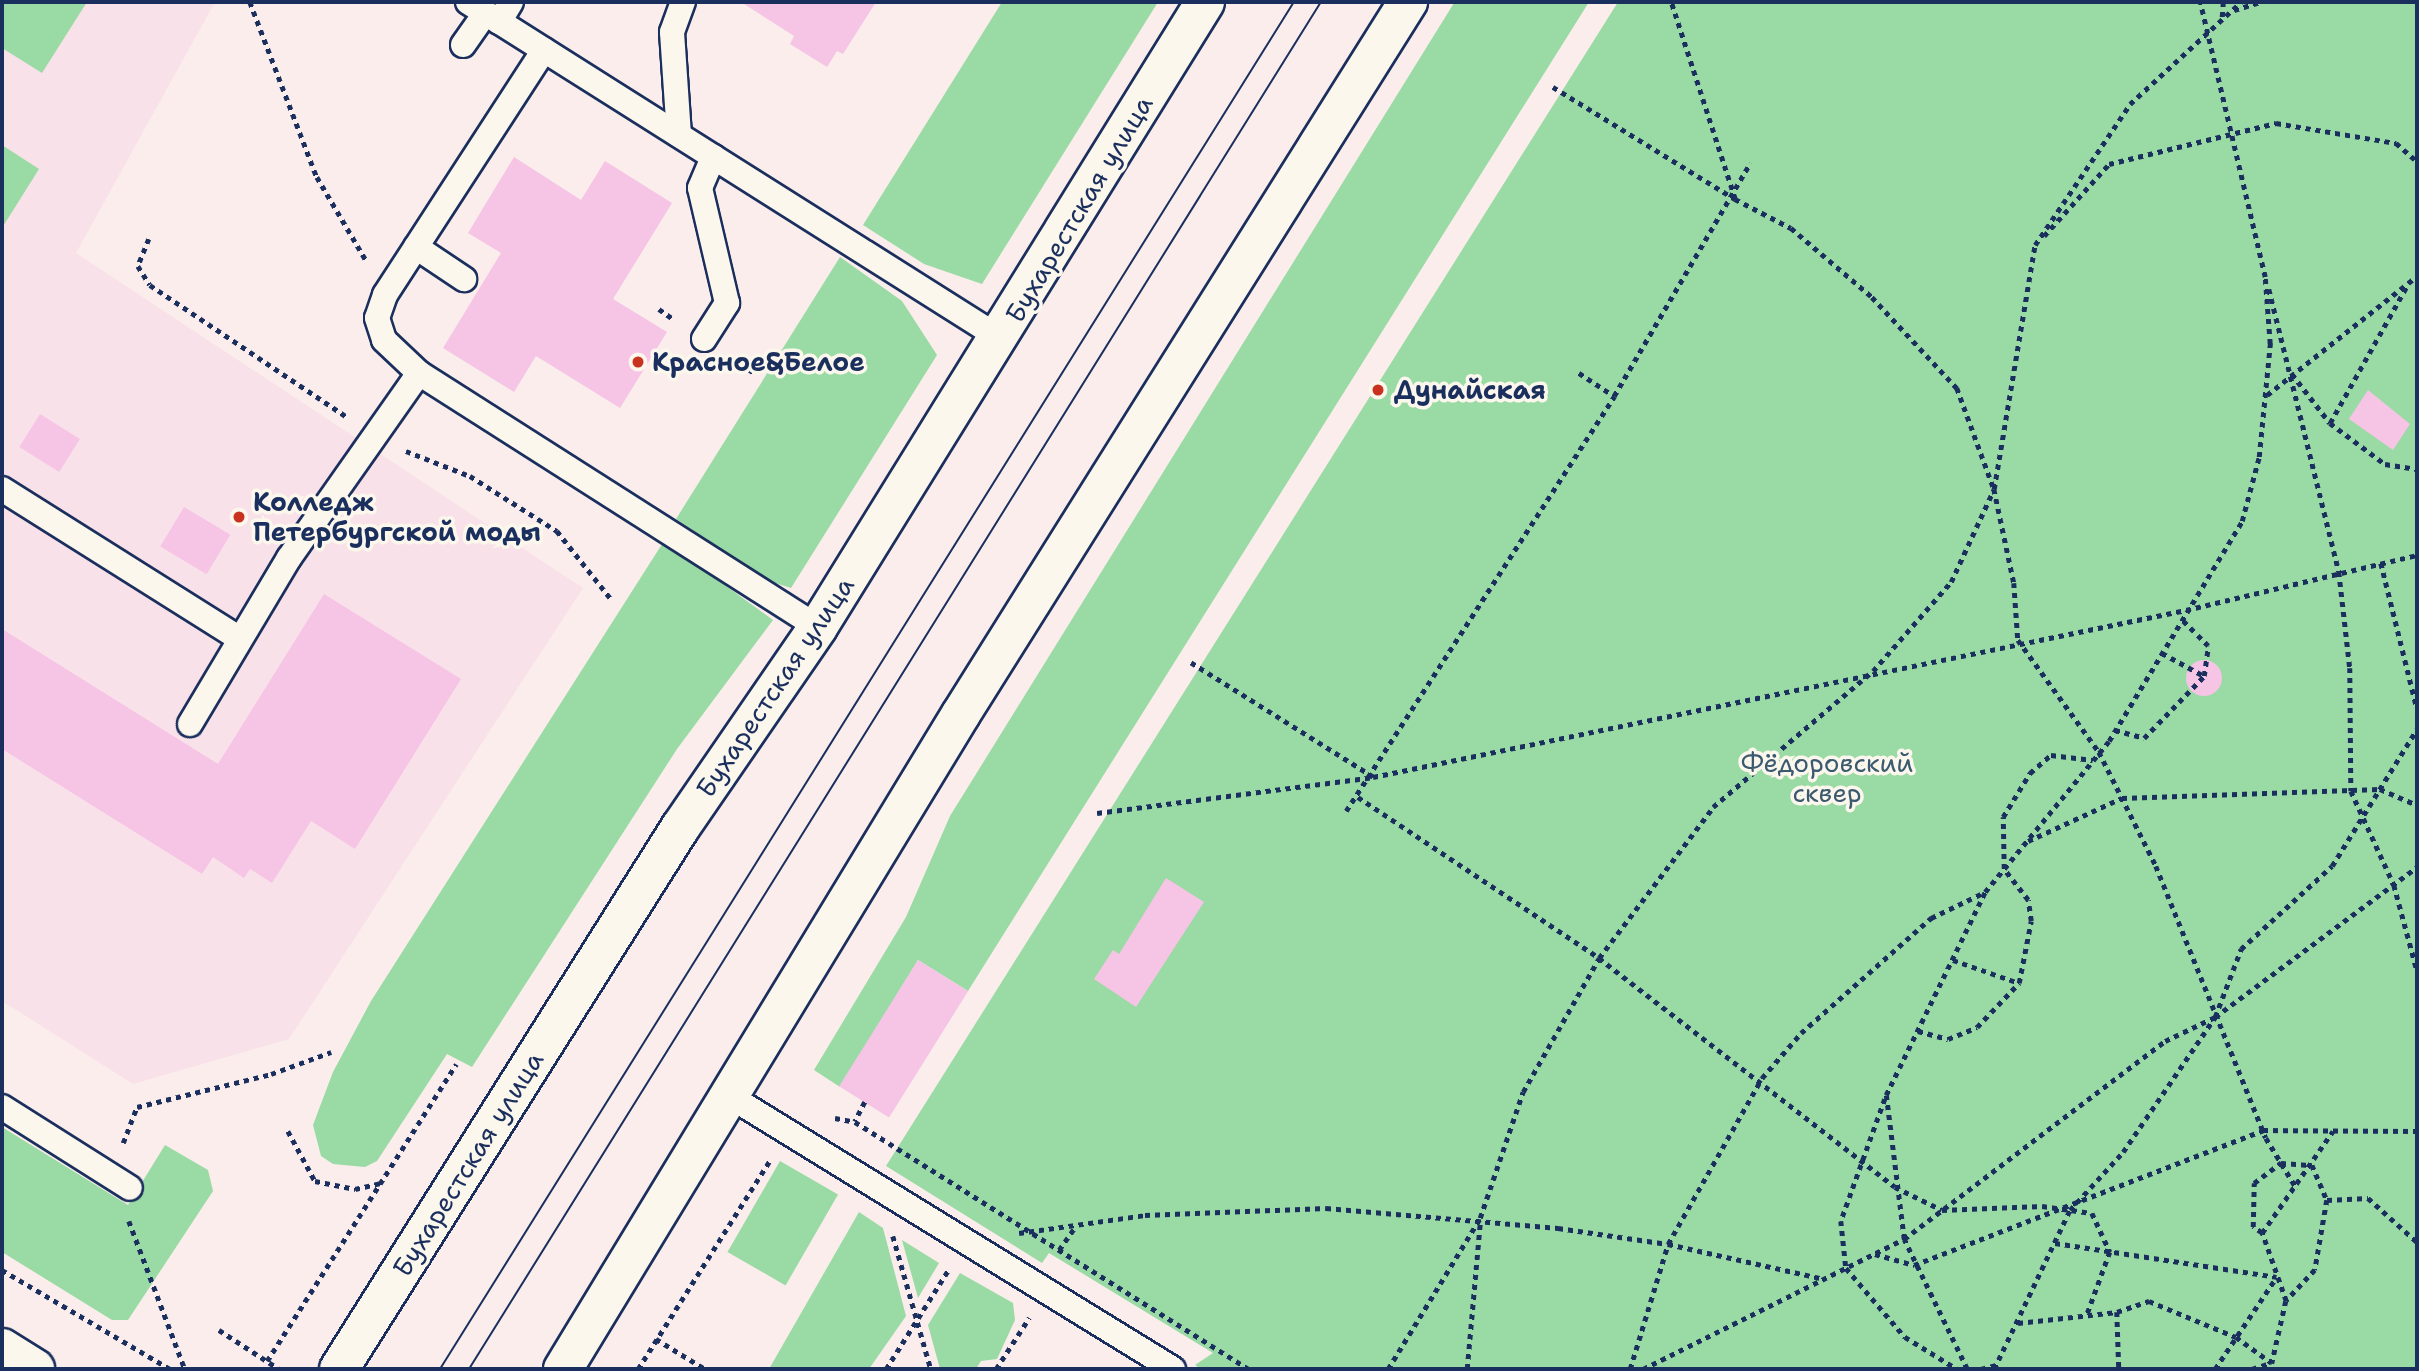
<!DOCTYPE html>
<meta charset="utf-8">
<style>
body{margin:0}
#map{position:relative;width:2419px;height:1371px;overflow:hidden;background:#faedeb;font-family:"Shantell Sans",sans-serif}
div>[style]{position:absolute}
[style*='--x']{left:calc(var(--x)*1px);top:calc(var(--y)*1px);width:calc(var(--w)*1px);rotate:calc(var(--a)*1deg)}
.built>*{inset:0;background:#f9e1e9}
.green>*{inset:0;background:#9adaa4;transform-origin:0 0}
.building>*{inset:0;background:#f6c4e5;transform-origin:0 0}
.round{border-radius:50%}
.path>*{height:4.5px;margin-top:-2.25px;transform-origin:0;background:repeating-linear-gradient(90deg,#1b2f5e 0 5px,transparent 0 10px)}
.roads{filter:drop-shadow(2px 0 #1b2f5e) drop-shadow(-2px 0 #1b2f5e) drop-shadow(0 2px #1b2f5e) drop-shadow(0 -2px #1b2f5e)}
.lane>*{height:24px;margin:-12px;padding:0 12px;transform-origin:12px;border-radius:12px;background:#fbf7ec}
.secondary>*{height:38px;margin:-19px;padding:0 19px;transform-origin:19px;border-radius:19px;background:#fbf7ec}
.tram>*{height:2px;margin:-1px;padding:0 1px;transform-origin:1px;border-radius:1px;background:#1b2f5e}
.dots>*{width:19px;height:19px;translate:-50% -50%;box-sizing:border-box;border:4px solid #fbf7ec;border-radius:50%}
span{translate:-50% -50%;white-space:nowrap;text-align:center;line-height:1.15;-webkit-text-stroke:7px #fbf7ec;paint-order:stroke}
.street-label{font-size:26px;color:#1b2f5e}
.poi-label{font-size:26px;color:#1b2f5e;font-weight:700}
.left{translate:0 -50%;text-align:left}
.park-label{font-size:26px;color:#3b5a70}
.frame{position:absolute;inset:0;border:4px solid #1b2f5e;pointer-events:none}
</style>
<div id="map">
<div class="built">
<div style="clip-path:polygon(2px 2px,215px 2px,76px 253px,583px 588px,289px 1039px,133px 1084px,2px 1001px)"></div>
</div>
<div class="green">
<div style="clip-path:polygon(2px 2px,87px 2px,42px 73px,2px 48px)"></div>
<div style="clip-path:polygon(1002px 2px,1158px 2px,982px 284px,924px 264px,863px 225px)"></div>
<div style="clip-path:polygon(1589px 2px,968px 991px,918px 960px,840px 1087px,814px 1070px,906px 917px,950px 816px,1454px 3px)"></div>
<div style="clip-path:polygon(1618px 2px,2417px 2px,2417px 1369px,1201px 1369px,1195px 1365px,1213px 1353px,1049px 1253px,1042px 1263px,886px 1166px)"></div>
<div style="clip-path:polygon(2px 145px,39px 169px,2px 228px)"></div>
<div style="clip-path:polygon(840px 257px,902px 301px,937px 355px,791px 588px,769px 581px,676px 519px)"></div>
<div style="clip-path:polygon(664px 541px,773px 620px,677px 749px,472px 1067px,447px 1054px,377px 1161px,365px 1167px,333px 1164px,321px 1156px,313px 1125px,333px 1072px,371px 1001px)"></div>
<div style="clip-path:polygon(2px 1127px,128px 1205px,165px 1145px,208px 1170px,213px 1191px,128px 1320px,112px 1320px,2px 1252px)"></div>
<div style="left:780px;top:1161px;width:67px;height:105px;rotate:30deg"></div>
<div style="clip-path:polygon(859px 1212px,883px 1228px,906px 1316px,869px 1369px,769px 1369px)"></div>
<div style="clip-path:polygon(902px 1240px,939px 1263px,918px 1298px)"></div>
<div style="clip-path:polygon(960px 1273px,1013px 1303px,1015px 1320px,997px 1359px,981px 1361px,976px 1369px,940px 1369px,928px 1325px)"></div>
</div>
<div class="building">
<div style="clip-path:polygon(741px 2px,876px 2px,843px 54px,837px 51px,827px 67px,790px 44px,794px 36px)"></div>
<div style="clip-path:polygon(514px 157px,581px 200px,605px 161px,672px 203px,613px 299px,667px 332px,620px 408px,536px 356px,514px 392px,443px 348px,501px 253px,468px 233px)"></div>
<div style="clip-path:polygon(2368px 390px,2410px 424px,2393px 450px,2349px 419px)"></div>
<div style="left:40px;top:414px;width:47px;height:39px;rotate:32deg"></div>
<div style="left:184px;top:507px;width:54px;height:46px;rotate:31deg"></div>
<div style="clip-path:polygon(324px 594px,461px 679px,355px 849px,311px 821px,272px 883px,250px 869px,244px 878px,213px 857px,202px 874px,2px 749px,2px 629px,218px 764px)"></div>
<div class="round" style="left:2186px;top:660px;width:36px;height:36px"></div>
<div style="clip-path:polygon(1166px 878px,1204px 902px,1136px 1007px,1094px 979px,1113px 950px,1119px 954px)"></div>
<div style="left:918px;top:960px;width:59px;height:149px;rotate:32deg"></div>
</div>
<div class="path">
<div style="--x:250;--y:2;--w:187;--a:69.1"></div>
<div style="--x:317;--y:177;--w:99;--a:59.5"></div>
<div style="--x:2234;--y:10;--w:27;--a:-17"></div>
<div style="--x:2222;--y:17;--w:15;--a:-86"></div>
<div style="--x:1553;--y:87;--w:214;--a:31.6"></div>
<div style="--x:1735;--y:199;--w:207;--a:-108"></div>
<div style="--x:1735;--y:199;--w:63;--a:27.4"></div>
<div style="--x:1791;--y:228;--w:106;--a:40.4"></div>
<div style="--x:1872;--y:297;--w:125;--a:47"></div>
<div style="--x:1957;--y:388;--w:108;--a:69.9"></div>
<div style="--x:1994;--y:489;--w:96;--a:78"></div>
<div style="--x:2014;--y:583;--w:57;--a:86"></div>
<div style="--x:2018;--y:640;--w:138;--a:54.1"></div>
<div style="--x:2099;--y:752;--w:127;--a:63.4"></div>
<div style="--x:2156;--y:866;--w:293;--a:68"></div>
<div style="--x:2266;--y:1138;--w:60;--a:58.7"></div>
<div style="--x:2044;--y:236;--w:97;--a:-47.9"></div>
<div style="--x:2109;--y:164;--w:172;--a:-13.8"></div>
<div style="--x:2276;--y:123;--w:122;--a:9.5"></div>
<div style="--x:2396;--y:143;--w:28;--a:41"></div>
<div style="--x:149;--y:239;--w:29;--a:112"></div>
<div style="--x:138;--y:266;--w:22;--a:58"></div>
<div style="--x:150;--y:285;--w:237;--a:33.8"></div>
<div style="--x:2269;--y:289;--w:292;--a:76.1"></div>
<div style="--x:2339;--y:572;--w:97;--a:83.5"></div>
<div style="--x:2350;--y:668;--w:123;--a:89.5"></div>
<div style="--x:2351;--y:791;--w:103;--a:65.4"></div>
<div style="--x:2394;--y:885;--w:88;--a:74.9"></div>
<div style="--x:659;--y:309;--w:19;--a:35"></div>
<div style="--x:732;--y:358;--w:29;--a:34"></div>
<div style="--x:1579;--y:373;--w:42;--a:33.3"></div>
<div style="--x:2292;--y:374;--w:62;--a:52.2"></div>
<div style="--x:2330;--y:423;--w:69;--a:36.7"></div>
<div style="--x:2385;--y:464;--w:32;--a:9"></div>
<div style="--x:2267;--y:395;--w:191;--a:-38.4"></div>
<div style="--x:2330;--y:423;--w:159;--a:-60.7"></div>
<div style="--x:406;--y:451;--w:69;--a:21.3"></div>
<div style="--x:470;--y:476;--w:103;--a:32.3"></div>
<div style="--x:557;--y:531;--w:87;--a:51.5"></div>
<div style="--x:2381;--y:563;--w:149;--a:76.1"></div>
<div style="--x:2162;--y:653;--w:48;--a:28.7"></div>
<div style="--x:2115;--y:730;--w:30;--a:15"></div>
<div style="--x:2144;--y:738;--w:86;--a:-45.9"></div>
<div style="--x:2204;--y:676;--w:30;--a:-82"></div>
<div style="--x:2208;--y:646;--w:38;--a:-135"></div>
<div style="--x:1373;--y:777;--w:830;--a:-11.61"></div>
<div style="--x:2186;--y:610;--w:237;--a:-13.4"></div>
<div style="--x:1358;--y:797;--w:290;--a:33.7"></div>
<div style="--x:1599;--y:958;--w:374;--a:37.7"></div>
<div style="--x:1895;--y:1187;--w:52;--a:26.1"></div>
<div style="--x:1942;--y:1210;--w:100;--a:-2.3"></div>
<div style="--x:2042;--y:1206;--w:50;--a:8"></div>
<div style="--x:2092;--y:1213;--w:43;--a:65.2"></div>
<div style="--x:2110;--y:1252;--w:67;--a:110.1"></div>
<div style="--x:1346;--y:811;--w:494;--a:-57.1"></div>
<div style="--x:1614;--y:396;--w:270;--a:-59.7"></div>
<div style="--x:1097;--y:813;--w:278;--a:-7.4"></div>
<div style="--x:1373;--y:777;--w:215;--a:-147.9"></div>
<div style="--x:2028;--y:841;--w:103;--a:-24.6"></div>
<div style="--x:2122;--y:798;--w:258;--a:-2"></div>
<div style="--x:2380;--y:789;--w:40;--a:23.4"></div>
<div style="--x:1953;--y:960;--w:70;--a:19.2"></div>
<div style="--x:1918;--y:1031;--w:31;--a:15"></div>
<div style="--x:1948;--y:1039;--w:31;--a:-22"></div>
<div style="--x:1977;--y:1027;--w:61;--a:-46.3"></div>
<div style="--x:2019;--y:983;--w:63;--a:-79"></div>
<div style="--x:2031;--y:921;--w:21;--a:-98"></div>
<div style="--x:2028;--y:900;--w:39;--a:-128"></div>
<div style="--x:2004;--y:869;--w:52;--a:-91.1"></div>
<div style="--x:2003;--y:817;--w:52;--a:-58.5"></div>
<div style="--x:2030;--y:773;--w:28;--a:-41"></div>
<div style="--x:2051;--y:755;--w:42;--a:6.8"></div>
<div style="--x:1885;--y:1099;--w:130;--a:109.8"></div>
<div style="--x:1841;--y:1221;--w:47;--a:83.9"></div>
<div style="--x:1846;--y:1268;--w:91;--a:49.5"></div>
<div style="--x:1905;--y:1337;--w:61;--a:31.6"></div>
<div style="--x:865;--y:1102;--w:22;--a:117"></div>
<div style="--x:855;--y:1122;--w:465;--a:32.1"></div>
<div style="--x:835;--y:1118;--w:20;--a:11"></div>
<div style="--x:288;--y:1131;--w:57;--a:61.6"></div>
<div style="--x:315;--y:1181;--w:41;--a:11.3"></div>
<div style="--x:355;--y:1189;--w:26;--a:-13"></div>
<div style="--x:123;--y:1143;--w:39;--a:-69"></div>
<div style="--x:137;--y:1107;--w:138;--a:-13.8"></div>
<div style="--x:271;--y:1074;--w:64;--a:-20.1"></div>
<div style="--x:2327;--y:1200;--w:41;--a:-2.8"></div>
<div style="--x:2368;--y:1198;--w:66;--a:41.9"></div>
<div style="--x:129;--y:1221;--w:158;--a:69.3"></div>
<div style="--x:1019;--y:1233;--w:127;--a:-8.1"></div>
<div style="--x:1145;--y:1215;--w:181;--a:-2.2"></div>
<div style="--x:1326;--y:1208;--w:233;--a:4.9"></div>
<div style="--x:1558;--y:1228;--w:111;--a:8.3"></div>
<div style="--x:1668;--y:1244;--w:161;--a:12.6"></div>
<div style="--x:2262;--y:1233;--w:11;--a:-146"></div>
<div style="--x:2253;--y:1227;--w:44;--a:-88.7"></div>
<div style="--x:2254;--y:1183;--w:34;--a:-37"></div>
<div style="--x:2281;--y:1163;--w:31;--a:4"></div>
<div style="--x:2312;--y:1165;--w:38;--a:67"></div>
<div style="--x:2327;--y:1200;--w:71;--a:99.7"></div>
<div style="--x:2315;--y:1270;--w:42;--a:133.1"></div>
<div style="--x:2286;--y:1301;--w:64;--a:102.7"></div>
<div style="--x:893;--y:1236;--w:138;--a:74.1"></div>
<div style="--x:2055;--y:1243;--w:224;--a:8.7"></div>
<div style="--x:1059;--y:1250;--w:29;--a:-55"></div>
<div style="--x:1875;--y:1254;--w:41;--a:15.8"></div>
<div style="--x:1914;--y:1265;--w:374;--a:-21.1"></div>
<div style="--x:2263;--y:1130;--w:154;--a:0.4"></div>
<div style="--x:2;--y:1270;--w:195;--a:30.5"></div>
<div style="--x:2286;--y:1301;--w:72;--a:-109.4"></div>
<div style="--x:2262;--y:1233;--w:124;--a:-55.2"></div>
<div style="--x:2117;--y:1312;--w:57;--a:88"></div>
<div style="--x:2018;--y:1323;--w:100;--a:-6.3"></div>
<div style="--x:2117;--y:1312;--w:34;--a:-19"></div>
<div style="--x:2149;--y:1301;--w:94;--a:22.5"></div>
<div style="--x:2236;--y:1337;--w:44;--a:35.8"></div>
<div style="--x:219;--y:1330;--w:72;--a:33"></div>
<div style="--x:656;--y:1339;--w:57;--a:31.5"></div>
<div style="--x:267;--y:1361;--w:352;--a:-57.5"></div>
<div style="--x:638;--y:1369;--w:247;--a:-57.7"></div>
<div style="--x:886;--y:1369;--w:118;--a:-57.8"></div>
<div style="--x:996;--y:1369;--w:61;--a:-57.1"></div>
<div style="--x:1388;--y:1369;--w:177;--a:-58.6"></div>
<div style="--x:1480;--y:1218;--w:133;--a:-71.2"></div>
<div style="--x:1523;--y:1092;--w:154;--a:-60.4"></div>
<div style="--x:1599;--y:958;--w:189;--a:-52.9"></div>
<div style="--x:1713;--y:807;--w:210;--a:-40.4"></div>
<div style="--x:1873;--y:671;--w:118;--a:-48.8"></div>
<div style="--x:1951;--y:582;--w:102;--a:-65.2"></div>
<div style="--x:1994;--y:489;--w:247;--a:-80.5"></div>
<div style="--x:2035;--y:245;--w:170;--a:-56"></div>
<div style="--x:2130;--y:104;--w:151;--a:-42.6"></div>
<div style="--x:1467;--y:1369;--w:148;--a:-84.9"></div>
<div style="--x:1630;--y:1369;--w:131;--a:-73.1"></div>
<div style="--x:1668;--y:1244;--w:191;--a:-60.5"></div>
<div style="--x:1762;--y:1078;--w:60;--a:-49.1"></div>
<div style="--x:1801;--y:1033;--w:174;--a:-41.5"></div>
<div style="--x:1931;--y:918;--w:60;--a:-25.7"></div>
<div style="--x:1643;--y:1369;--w:292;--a:-26.5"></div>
<div style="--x:1904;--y:1239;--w:328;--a:-37.2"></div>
<div style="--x:2165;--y:1041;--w:55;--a:-25.6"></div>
<div style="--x:2215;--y:1017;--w:73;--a:-69.1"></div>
<div style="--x:2241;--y:949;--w:123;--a:-42.4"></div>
<div style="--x:2332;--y:866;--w:161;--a:-58.2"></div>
<div style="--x:1967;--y:1369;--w:144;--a:-115.9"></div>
<div style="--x:1904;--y:1239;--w:145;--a:-97.1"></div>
<div style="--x:1886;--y:1095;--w:226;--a:-64"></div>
<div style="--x:1985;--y:892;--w:195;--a:-50.6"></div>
<div style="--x:2109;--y:741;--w:257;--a:-58.8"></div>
<div style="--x:2242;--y:521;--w:66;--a:-75.1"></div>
<div style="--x:2259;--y:457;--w:114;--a:-84.4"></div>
<div style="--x:2270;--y:344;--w:67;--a:-94.3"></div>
<div style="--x:2265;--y:277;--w:283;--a:-103.3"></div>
<div style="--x:1981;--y:1369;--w:16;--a:-15"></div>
<div style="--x:1994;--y:1369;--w:176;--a:-64.5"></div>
<div style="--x:2070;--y:1210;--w:79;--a:-47.6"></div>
<div style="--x:2123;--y:1152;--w:163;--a:-55.7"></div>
<div style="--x:2215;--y:1017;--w:252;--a:-36.6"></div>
<div style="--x:2215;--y:1369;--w:110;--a:-56.2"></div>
<div style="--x:2252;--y:1369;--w:20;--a:-18"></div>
</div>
<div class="roads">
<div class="lane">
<div style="--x:468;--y:2;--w:629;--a:32.28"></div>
<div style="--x:499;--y:22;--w:23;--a:-59"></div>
<div style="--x:463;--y:45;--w:39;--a:-55"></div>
<div style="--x:544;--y:50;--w:292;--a:123"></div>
<div style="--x:385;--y:295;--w:24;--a:109"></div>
<div style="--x:377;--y:318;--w:23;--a:72"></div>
<div style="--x:384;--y:340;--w:48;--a:43.3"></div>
<div style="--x:419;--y:373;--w:473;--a:32.5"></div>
<div style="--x:679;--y:135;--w:103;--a:-93.9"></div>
<div style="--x:672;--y:32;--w:32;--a:-70"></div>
<div style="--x:416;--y:247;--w:58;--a:33.7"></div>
<div style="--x:704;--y:339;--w:43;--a:-57.4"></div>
<div style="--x:727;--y:303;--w:118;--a:-103.2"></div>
<div style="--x:700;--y:188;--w:34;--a:-67"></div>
<div style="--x:2;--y:489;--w:280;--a:32.2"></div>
<div style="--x:190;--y:724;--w:193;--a:-59.2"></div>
<div style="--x:289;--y:558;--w:226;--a:-54.9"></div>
<div style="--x:731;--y:1097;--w:519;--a:31.61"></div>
<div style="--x:2;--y:1107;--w:151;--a:32.3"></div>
</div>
<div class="secondary">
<div style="--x:2;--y:1348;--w:39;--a:32"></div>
<div style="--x:339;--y:1369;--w:640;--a:-57.78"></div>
<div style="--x:680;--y:828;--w:244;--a:-55.5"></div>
<div style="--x:818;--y:627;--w:735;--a:-58.23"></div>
<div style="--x:563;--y:1369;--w:766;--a:-58.72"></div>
<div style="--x:961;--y:714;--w:841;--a:-57.88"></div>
</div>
</div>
<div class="tram">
<div style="--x:440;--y:1369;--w:1612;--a:-58.01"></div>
<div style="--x:469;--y:1369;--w:1611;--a:-58.07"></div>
</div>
<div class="dots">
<div style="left:638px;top:362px;background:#c8321e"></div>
<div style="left:1378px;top:390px;background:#c8321e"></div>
<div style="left:239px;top:517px;background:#c8321e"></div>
</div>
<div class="street-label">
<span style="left:1079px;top:209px;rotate:-59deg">Бухарестская улица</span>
<span style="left:775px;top:687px;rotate:-56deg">Бухарестская улица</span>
<span style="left:468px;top:1164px;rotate:-58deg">Бухарестская улица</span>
</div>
<div class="poi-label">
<span class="left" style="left:652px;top:362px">Красное&amp;Белое</span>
<span class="left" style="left:1394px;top:390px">Дунайская</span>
<span class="left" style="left:253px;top:517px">Колледж<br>Петербургской моды</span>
</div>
<div class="park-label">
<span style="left:1827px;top:778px">Фёдоровский<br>сквер</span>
</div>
<div class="frame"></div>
</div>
